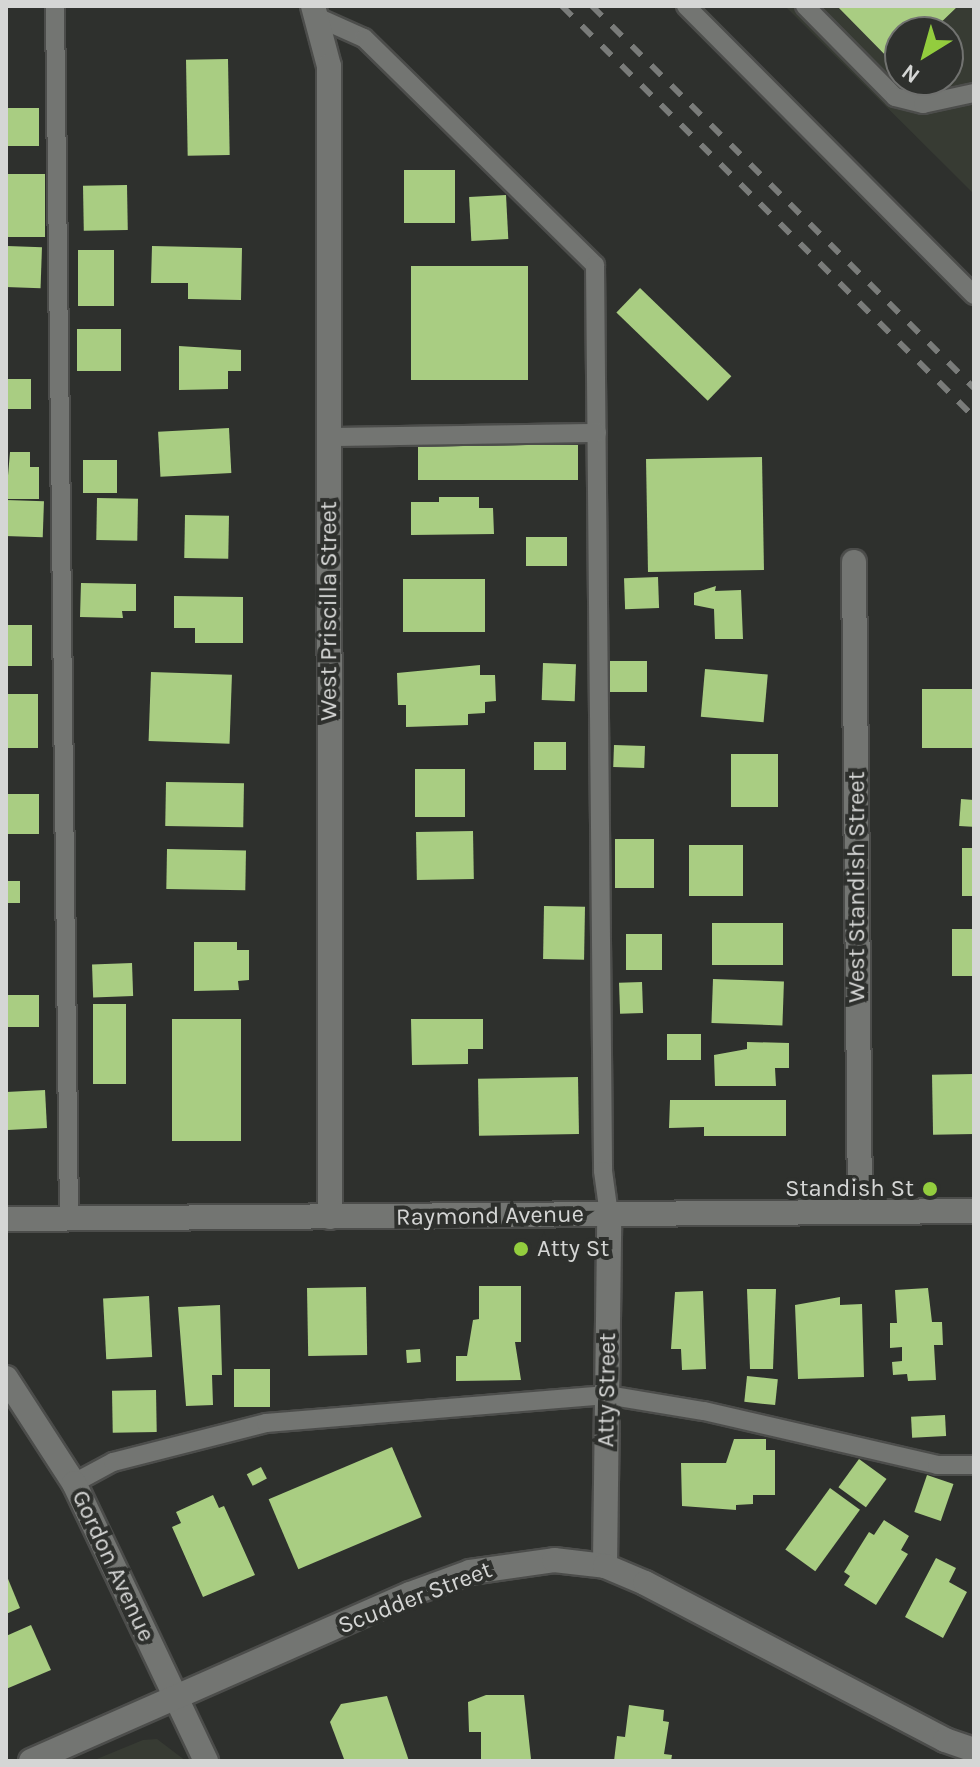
<!DOCTYPE html>
<style>
body{margin:0}
#map{position:relative;width:980px;height:1767px;overflow:hidden;background:#2e302d;font-family:Karla,sans-serif}
div>[style]{position:absolute}
[style*='--x']{left:calc(var(--x)*1px);top:calc(var(--y)*1px);width:calc(var(--w)*1px);rotate:calc(var(--a)*1deg)}
.built>*{inset:0;background:#373b33}
.building>*{inset:0;background:#a9cd82;transform-origin:0 0}
.roads{filter:drop-shadow(2px 0 #4c4d4b) drop-shadow(-2px 0 #4c4d4b) drop-shadow(0 2px #4c4d4b) drop-shadow(0 -2px #4c4d4b)}
.service>*{height:18px;margin:-9px;padding:0 9px;transform-origin:9px;border-radius:9px;background:#737572}
.minor>*{height:24px;margin:-12px;padding:0 12px;transform-origin:12px;border-radius:12px;background:#737572}
.tertiary>*{height:24px;margin:-12px;padding:0 12px;transform-origin:12px;border-radius:12px;background:#737572}
.rail>*{height:6px;margin-top:-3px;transform-origin:0;background:repeating-linear-gradient(90deg,#7a7c7a 0 14px,transparent 0 28px)}
.dots>*{width:22px;height:22px;translate:-50% -50%;box-sizing:border-box;border:4px solid #2e302d;border-radius:50%}
span{translate:-50% -50%;white-space:nowrap;text-align:center;line-height:1.15;-webkit-text-stroke:8px #2e302d;paint-order:stroke}
.street-label{font-size:24px;color:#d5d6d5}
.poi-label{font-size:24px;color:#d5d6d5}
.right{translate:-100% -50%;text-align:right}
.left{translate:0 -50%;text-align:left}
.frame{position:absolute;inset:0;border:8px solid #d5d6d5;pointer-events:none}
.north{position:absolute;left:884px;top:16px;width:80px;height:80px;box-sizing:border-box;background:#2e302d;border:2px solid #717270;border-radius:50%;rotate:217deg;font-size:22px;font-weight:700;line-height:32px;text-align:center;color:#d5d6d5}
.north::after{content:'';display:block;margin:auto;width:28px;height:36px;background:#93cd3e;clip-path:polygon(50% 0,100% 100%,50% 72%,0 100%)}
</style>
<div id="map">
<div class="built">
<div style="clip-path:polygon(evenodd,785px 6px,974px 6px,974px 194px,790px 11px,785px 6px,900px 32px,948px 32px,948px 80px,900px 80px,900px 32px)"></div>
<div style="clip-path:polygon(157px 1739px,186px 1761px,92px 1761px,143px 1740px)"></div>
</div>
<div class="building">
<div style="clip-path:polygon(837px 6px,958px 6px,931px 32px,900px 32px,896px 66px)"></div>
<div style="left:228px;top:59px;width:96px;height:42px;rotate:89deg"></div>
<div style="left:6px;top:108px;width:33px;height:38px"></div>
<div style="left:404px;top:170px;width:51px;height:53px"></div>
<div style="left:6px;top:174px;width:39px;height:63px"></div>
<div style="left:127px;top:185px;width:45px;height:44px;rotate:89deg"></div>
<div style="left:506px;top:195px;width:44px;height:37px;rotate:87deg"></div>
<div style="left:7px;top:246px;width:35px;height:41px;rotate:2deg"></div>
<div style="clip-path:polygon(152px 246px,242px 248px,241px 300px,188px 299px,188px 283px,151px 283px)"></div>
<div style="left:78px;top:250px;width:36px;height:56px"></div>
<div style="left:411px;top:266px;width:117px;height:114px"></div>
<div style="left:640px;top:288px;width:127px;height:34px;rotate:44deg"></div>
<div style="left:77px;top:329px;width:44px;height:42px"></div>
<div style="clip-path:polygon(179px 346px,241px 350px,241px 371px,228px 371px,228px 389px,179px 390px)"></div>
<div style="left:6px;top:379px;width:25px;height:30px"></div>
<div style="left:229px;top:428px;width:45px;height:71px;rotate:87deg"></div>
<div style="left:418px;top:445px;width:160px;height:35px"></div>
<div style="clip-path:polygon(10px 452px,30px 452px,30px 467px,39px 467px,39px 499px,6px 499px)"></div>
<div style="left:762px;top:457px;width:113px;height:116px;rotate:89deg"></div>
<div style="left:83px;top:460px;width:34px;height:33px"></div>
<div style="clip-path:polygon(439px 497px,479px 497px,479px 508px,493px 508px,494px 534px,411px 535px,411px 502px,439px 502px)"></div>
<div style="left:97px;top:498px;width:41px;height:42px;rotate:1deg"></div>
<div style="left:6px;top:500px;width:38px;height:36px;rotate:2deg"></div>
<div style="left:185px;top:515px;width:44px;height:43px;rotate:1deg"></div>
<div style="left:526px;top:537px;width:41px;height:29px"></div>
<div style="left:658px;top:577px;width:31px;height:34px;rotate:88deg"></div>
<div style="left:485px;top:579px;width:53px;height:82px;rotate:90deg"></div>
<div style="clip-path:polygon(81px 583px,136px 584px,136px 611px,122px 611px,123px 618px,80px 617px)"></div>
<div style="clip-path:polygon(716px 586px,715px 591px,741px 590px,743px 639px,715px 639px,714px 609px,694px 605px,694px 593px)"></div>
<div style="clip-path:polygon(174px 596px,243px 597px,243px 643px,195px 643px,195px 628px,174px 628px)"></div>
<div style="left:6px;top:625px;width:26px;height:41px"></div>
<div style="left:610px;top:661px;width:37px;height:31px"></div>
<div style="left:543px;top:663px;width:33px;height:37px;rotate:2deg"></div>
<div style="clip-path:polygon(480px 665px,480px 675px,495px 675px,496px 701px,485px 702px,485px 713px,468px 714px,468px 725px,406px 727px,406px 705px,398px 705px,397px 673px)"></div>
<div style="left:705px;top:669px;width:63px;height:48px;rotate:5deg"></div>
<div style="left:151px;top:672px;width:81px;height:69px;rotate:2deg"></div>
<div style="left:922px;top:689px;width:52px;height:59px"></div>
<div style="left:6px;top:694px;width:32px;height:54px"></div>
<div style="left:534px;top:742px;width:32px;height:28px"></div>
<div style="left:614px;top:745px;width:31px;height:22px;rotate:2deg"></div>
<div style="left:731px;top:754px;width:47px;height:53px"></div>
<div style="left:415px;top:769px;width:50px;height:48px"></div>
<div style="left:166px;top:782px;width:78px;height:44px;rotate:1deg"></div>
<div style="left:6px;top:794px;width:33px;height:40px"></div>
<div style="left:961px;top:799px;width:13px;height:27px;rotate:4deg"></div>
<div style="left:473px;top:831px;width:48px;height:57px;rotate:89deg"></div>
<div style="left:615px;top:839px;width:39px;height:49px"></div>
<div style="left:689px;top:845px;width:54px;height:51px"></div>
<div style="left:962px;top:848px;width:12px;height:48px"></div>
<div style="left:167px;top:849px;width:79px;height:40px;rotate:1deg"></div>
<div style="left:6px;top:881px;width:14px;height:22px"></div>
<div style="left:544px;top:906px;width:41px;height:53px;rotate:1deg"></div>
<div style="left:712px;top:923px;width:71px;height:42px"></div>
<div style="left:952px;top:929px;width:22px;height:47px"></div>
<div style="left:626px;top:934px;width:36px;height:36px"></div>
<div style="clip-path:polygon(194px 942px,237px 942px,237px 950px,249px 950px,249px 980px,238px 981px,239px 990px,194px 991px)"></div>
<div style="left:132px;top:963px;width:33px;height:40px;rotate:88deg"></div>
<div style="left:713px;top:979px;width:71px;height:44px;rotate:2deg"></div>
<div style="left:642px;top:982px;width:31px;height:23px;rotate:88deg"></div>
<div style="left:6px;top:995px;width:33px;height:32px"></div>
<div style="left:93px;top:1004px;width:33px;height:80px"></div>
<div style="left:172px;top:1019px;width:69px;height:122px"></div>
<div style="clip-path:polygon(411px 1019px,483px 1019px,483px 1049px,468px 1049px,468px 1064px,412px 1065px)"></div>
<div style="left:667px;top:1034px;width:34px;height:26px"></div>
<div style="clip-path:polygon(747px 1042px,789px 1043px,789px 1068px,775px 1068px,776px 1086px,715px 1086px,714px 1055px,747px 1049px)"></div>
<div style="left:973px;top:1074px;width:60px;height:41px;rotate:89deg"></div>
<div style="left:578px;top:1077px;width:57px;height:100px;rotate:89deg"></div>
<div style="left:45px;top:1090px;width:38px;height:39px;rotate:87deg"></div>
<div style="clip-path:polygon(670px 1100px,786px 1100px,786px 1136px,704px 1136px,704px 1127px,669px 1128px)"></div>
<div style="clip-path:polygon(479px 1286px,521px 1286px,521px 1342px,515px 1342px,521px 1380px,456px 1381px,456px 1356px,467px 1356px,473px 1320px,479px 1319px)"></div>
<div style="left:366px;top:1287px;width:68px;height:59px;rotate:89deg"></div>
<div style="clip-path:polygon(928px 1288px,932px 1322px,942px 1322px,943px 1345px,934px 1345px,936px 1380px,908px 1381px,907px 1374px,893px 1375px,892px 1362px,902px 1361px,902px 1347px,890px 1348px,890px 1323px,897px 1323px,895px 1290px)"></div>
<div style="clip-path:polygon(747px 1289px,776px 1289px,773px 1369px,750px 1369px)"></div>
<div style="clip-path:polygon(703px 1291px,706px 1369px,682px 1370px,681px 1349px,671px 1349px,675px 1292px)"></div>
<div style="left:149px;top:1296px;width:61px;height:46px;rotate:87deg"></div>
<div style="clip-path:polygon(840px 1297px,840px 1305px,862px 1304px,864px 1377px,798px 1379px,795px 1305px)"></div>
<div style="clip-path:polygon(220px 1305px,222px 1375px,212px 1375px,213px 1405px,186px 1406px,178px 1307px)"></div>
<div style="left:420px;top:1349px;width:13px;height:14px;rotate:86deg"></div>
<div style="left:234px;top:1369px;width:36px;height:38px"></div>
<div style="left:747px;top:1376px;width:31px;height:26px;rotate:6deg"></div>
<div style="left:156px;top:1390px;width:42px;height:44px;rotate:89deg"></div>
<div style="left:945px;top:1415px;width:21px;height:34px;rotate:87deg"></div>
<div style="clip-path:polygon(734px 1439px,766px 1439px,766px 1450px,775px 1450px,775px 1495px,753px 1495px,753px 1504px,736px 1505px,736px 1510px,682px 1506px,681px 1463px,726px 1463px)"></div>
<div style="left:392px;top:1447px;width:76px;height:134px;rotate:67deg"></div>
<div style="left:859px;top:1459px;width:34px;height:35px;rotate:36deg"></div>
<div style="left:261px;top:1467px;width:13px;height:16px;rotate:63deg"></div>
<div style="left:927px;top:1475px;width:28px;height:39px;rotate:19deg"></div>
<div style="left:830px;top:1488px;width:37px;height:76px;rotate:36deg"></div>
<div style="clip-path:polygon(213px 1495px,219px 1508px,224px 1506px,255px 1575px,203px 1597px,172px 1527px,181px 1523px,176px 1512px)"></div>
<div style="clip-path:polygon(884px 1520px,909px 1536px,901px 1550px,908px 1554px,876px 1605px,844px 1585px,850px 1576px,844px 1572px,869px 1532px,874px 1535px)"></div>
<div style="clip-path:polygon(936px 1558px,956px 1568px,949px 1582px,967px 1592px,943px 1638px,905px 1617px)"></div>
<div style="clip-path:polygon(6px 1574px,20px 1608px,6px 1614px)"></div>
<div style="clip-path:polygon(31px 1625px,51px 1670px,6px 1689px,6px 1636px)"></div>
<div style="clip-path:polygon(486px 1695px,524px 1695px,531px 1759px,481px 1760px,481px 1732px,469px 1732px,468px 1702px)"></div>
<div style="clip-path:polygon(387px 1696px,409px 1761px,344px 1759px,330px 1722px,341px 1704px)"></div>
<div style="clip-path:polygon(629px 1705px,664px 1710px,663px 1721px,669px 1722px,664px 1754px,672px 1755px,671px 1761px,614px 1761px,617px 1736px,625px 1737px)"></div>
</div>
<div class="roads">
<div class="service">
<div style="--x:55;--y:6;--w:1212;--a:89.34"></div>
<div style="--x:686;--y:6;--w:408;--a:45.1"></div>
<div style="--x:805;--y:6;--w:128;--a:45.3"></div>
<div style="--x:895;--y:97;--w:29;--a:14"></div>
<div style="--x:923;--y:104;--w:52;--a:-12.2"></div>
<div style="--x:319;--y:18;--w:49;--a:24"></div>
<div style="--x:364;--y:38;--w:324;--a:44.5"></div>
<div style="--x:595;--y:265;--w:906;--a:89.49"></div>
<div style="--x:603;--y:1171;--w:44;--a:82.2"></div>
<div style="--x:329;--y:437;--w:268;--a:-0.9"></div>
<div style="--x:74;--y:1483;--w:44;--a:-28.3"></div>
<div style="--x:113;--y:1462;--w:158;--a:-14.3"></div>
<div style="--x:266;--y:1423;--w:342;--a:-4.7"></div>
<div style="--x:607;--y:1395;--w:98;--a:9.4"></div>
<div style="--x:704;--y:1411;--w:239;--a:13"></div>
<div style="--x:937;--y:1465;--w:37;--a:0"></div>
</div>
<div class="minor">
<div style="--x:313;--y:6;--w:62;--a:75.1"></div>
<div style="--x:329;--y:66;--w:1151;--a:89.95"></div>
<div style="--x:854;--y:562;--w:650;--a:89.47"></div>
<div style="--x:6;--y:1378;--w:125;--a:57.1"></div>
<div style="--x:74;--y:1483;--w:308;--a:64.6"></div>
<div style="--x:605;--y:1566;--w:351;--a:-89.3"></div>
<div style="--x:31;--y:1761;--w:414;--a:-23.8"></div>
<div style="--x:410;--y:1594;--w:64;--a:-20.1"></div>
<div style="--x:470;--y:1572;--w:85;--a:-8.1"></div>
<div style="--x:554;--y:1560;--w:51;--a:6.7"></div>
<div style="--x:605;--y:1566;--w:43;--a:23"></div>
<div style="--x:645;--y:1583;--w:339;--a:27.6"></div>
<div style="--x:945;--y:1740;--w:31;--a:19"></div>
</div>
<div class="tertiary">
<div style="--x:6;--y:1219;--w:968;--a:-0.47"></div>
</div>
</div>
<div class="rail">
<div style="--x:562;--y:6;--w:582;--a:44.93"></div>
<div style="--x:592;--y:6;--w:540;--a:45"></div>
</div>
<div class="dots">
<div style="left:930px;top:1189px;background:#93cd3e"></div>
<div style="left:521px;top:1249px;background:#93cd3e"></div>
</div>
<div class="street-label">
<span style="left:329px;top:611px;rotate:-90deg">West Priscilla Street</span>
<span style="left:857px;top:887px;rotate:-90deg">West Standish Street</span>
<span style="left:490px;top:1216px;rotate:-1deg">Raymond Avenue</span>
<span style="left:607px;top:1390px;rotate:-89deg">Atty Street</span>
<span style="left:113px;top:1566px;rotate:65deg">Gordon Avenue</span>
<span style="left:415px;top:1598px;rotate:-21deg">Scudder Street</span>
</div>
<div class="poi-label">
<span class="right" style="left:914px;top:1189px">Standish St</span>
<span class="left" style="left:537px;top:1249px">Atty St</span>
</div>
<div class="frame"></div>
<div class="north">N</div>
</div>
